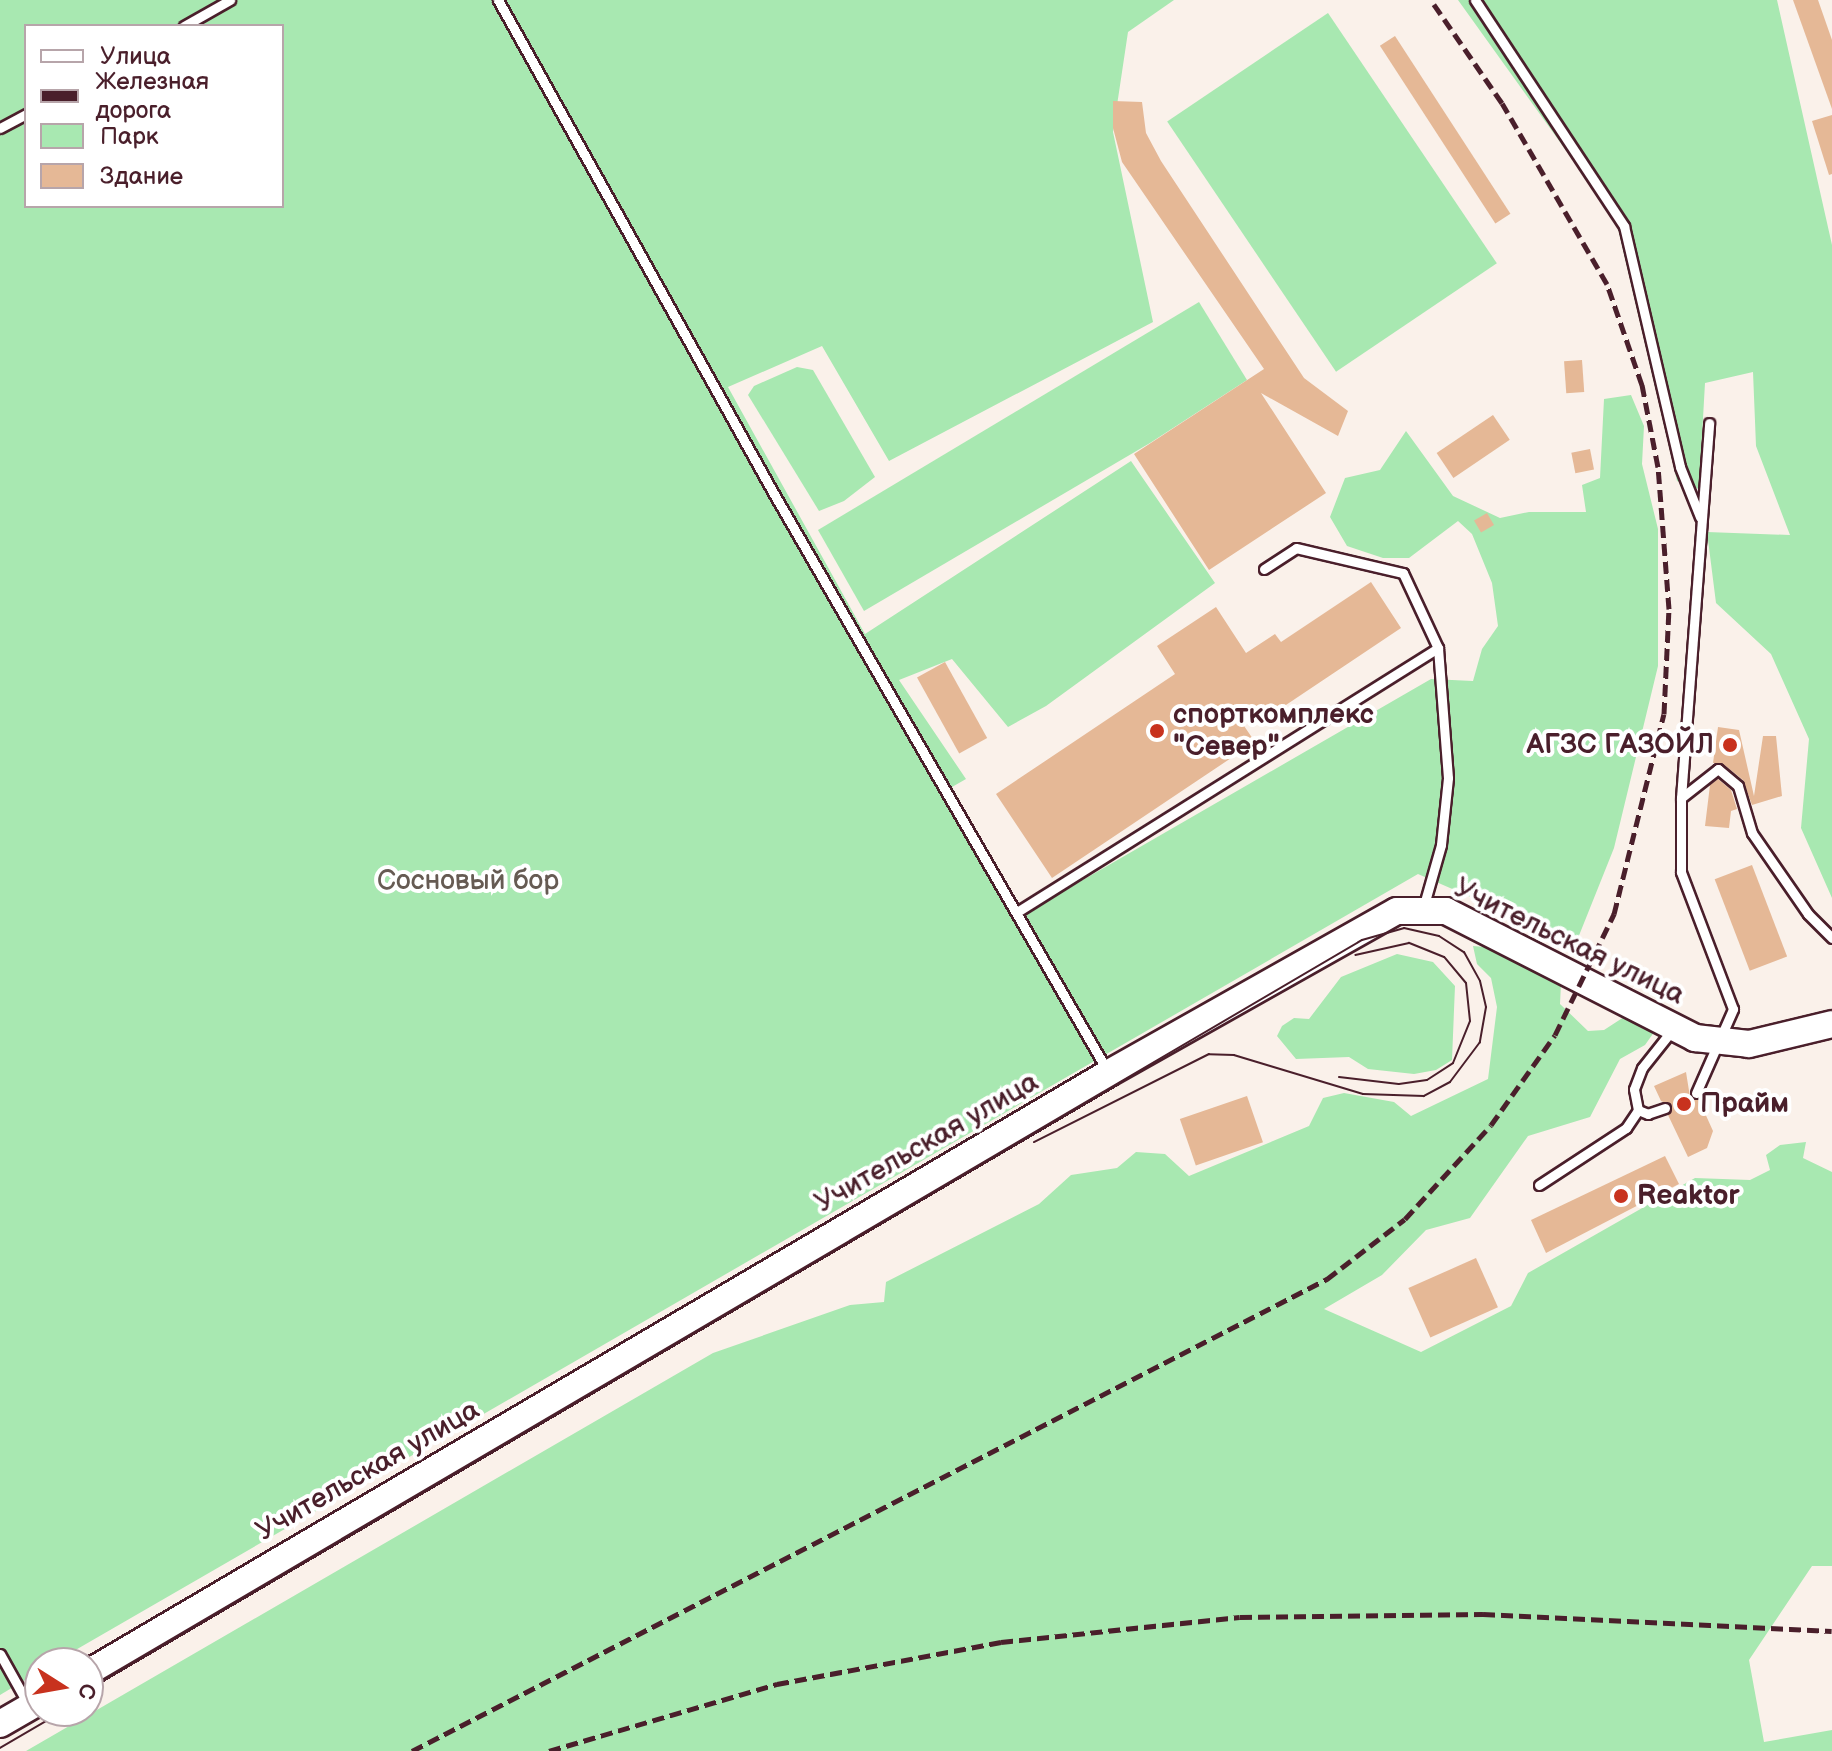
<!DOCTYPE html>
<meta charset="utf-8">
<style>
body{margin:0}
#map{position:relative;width:1832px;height:1751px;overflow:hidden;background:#faf1ea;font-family:"Balsamiq Sans",sans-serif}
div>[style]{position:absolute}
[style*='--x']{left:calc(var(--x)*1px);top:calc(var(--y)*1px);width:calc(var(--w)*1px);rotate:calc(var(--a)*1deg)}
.green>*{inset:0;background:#a8e8b1;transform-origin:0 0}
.building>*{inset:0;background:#e5b896;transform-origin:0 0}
.roads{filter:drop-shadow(2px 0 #4a1f2b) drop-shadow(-2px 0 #4a1f2b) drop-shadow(0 2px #4a1f2b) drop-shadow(0 -2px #4a1f2b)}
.lane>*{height:9px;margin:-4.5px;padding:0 4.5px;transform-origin:4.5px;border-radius:4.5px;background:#fff}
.secondary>*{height:26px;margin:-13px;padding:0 13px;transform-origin:13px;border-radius:13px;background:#fff}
.tram>*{height:2px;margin:-1px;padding:0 1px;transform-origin:1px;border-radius:1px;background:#4a1f2b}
.rail>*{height:5px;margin-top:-2.5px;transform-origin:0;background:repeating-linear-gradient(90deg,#4a1f2b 0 12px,transparent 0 18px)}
.dots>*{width:22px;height:22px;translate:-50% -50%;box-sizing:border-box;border:4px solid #fff;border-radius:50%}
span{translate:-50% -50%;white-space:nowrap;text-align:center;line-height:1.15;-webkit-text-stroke:8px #fff;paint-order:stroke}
.poi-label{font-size:28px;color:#4a1f2b;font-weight:700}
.left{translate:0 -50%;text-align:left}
.right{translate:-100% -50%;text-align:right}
.park-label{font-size:28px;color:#665b53}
.street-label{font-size:28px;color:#4a1f2b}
.legend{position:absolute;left:24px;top:24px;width:260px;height:184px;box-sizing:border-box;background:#fff;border:2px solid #b7a5aa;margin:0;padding:10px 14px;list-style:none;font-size:24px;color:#4a1f2b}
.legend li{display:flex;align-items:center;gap:16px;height:40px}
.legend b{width:40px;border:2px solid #b7a5aa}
.north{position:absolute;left:24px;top:1647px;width:80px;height:80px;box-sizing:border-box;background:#fff;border:2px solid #b7a5aa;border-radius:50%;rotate:101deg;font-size:22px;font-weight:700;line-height:32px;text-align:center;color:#4a1f2b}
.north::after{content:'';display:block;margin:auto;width:28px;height:36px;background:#c8321e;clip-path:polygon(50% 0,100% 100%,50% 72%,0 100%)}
</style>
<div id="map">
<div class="green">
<div style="clip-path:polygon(evenodd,0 0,1174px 0,1128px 32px,1113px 132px,1153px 322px,889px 461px,822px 346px,728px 387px,865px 634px,1131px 461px,1215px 583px,1046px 706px,1008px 727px,952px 659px,899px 680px,966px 779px,952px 787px,1013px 904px,1024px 914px,1431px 679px,1473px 681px,1482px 649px,1498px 626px,1492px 583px,1472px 534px,1458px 521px,1409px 558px,1383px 558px,1347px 546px,1330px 517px,1345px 478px,1380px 470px,1406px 431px,1453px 496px,1500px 518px,1529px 512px,1586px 512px,1582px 485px,1600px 478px,1604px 399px,1631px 395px,1644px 426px,1642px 464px,1658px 529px,1658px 666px,1614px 848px,1576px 943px,1418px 874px,53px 1663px,40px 1663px,40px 1671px,0 1695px,0 0,26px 26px,282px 26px,282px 206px,26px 206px,26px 26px)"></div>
<div style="clip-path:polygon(1458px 0,1777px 0,1832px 245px,1832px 898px,1801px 828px,1809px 739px,1771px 654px,1716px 603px,1707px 532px,1790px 535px,1756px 446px,1753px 372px,1705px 383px,1699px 489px,1677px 481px,1616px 220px)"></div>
<div style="left:1328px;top:13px;width:302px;height:194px;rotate:56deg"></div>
<div style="clip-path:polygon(1199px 302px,1247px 380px,1150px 443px,864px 611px,818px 530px)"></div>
<div style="clip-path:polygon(797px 367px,813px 370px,875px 477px,844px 501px,819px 511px,748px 395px,754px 386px)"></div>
<div style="clip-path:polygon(1473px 946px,1495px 948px,1561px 983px,1560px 1004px,1588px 1031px,1604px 1030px,1624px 1017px,1649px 1018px,1657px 1028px,1645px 1045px,1620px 1059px,1590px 1117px,1528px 1136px,1470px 1218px,1426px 1230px,1382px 1275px,1324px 1309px,1421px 1352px,1511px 1306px,1528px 1273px,1695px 1178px,1750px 1180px,1770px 1170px,1766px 1155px,1780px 1145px,1806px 1142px,1803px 1158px,1832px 1172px,1832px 1566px,1812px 1566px,1749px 1660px,1764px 1742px,1832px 1730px,1832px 1751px,26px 1751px,713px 1353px,850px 1305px,884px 1302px,886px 1282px,1039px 1204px,1071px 1175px,1117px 1168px,1136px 1152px,1165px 1154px,1189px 1176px,1309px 1126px,1323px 1098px,1344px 1093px,1394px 1102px,1411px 1116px,1488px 1079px,1497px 1007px,1491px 978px,1477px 964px)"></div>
<div style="clip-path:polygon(1397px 954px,1433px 962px,1455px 986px,1452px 1060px,1436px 1070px,1414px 1074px,1368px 1069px,1349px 1057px,1296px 1059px,1277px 1036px,1282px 1026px,1294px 1018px,1309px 1019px,1341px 977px)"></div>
</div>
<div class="building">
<div style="clip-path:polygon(1793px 0,1818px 0,1832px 40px,1832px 109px)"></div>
<div style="left:1395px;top:36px;width:212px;height:18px;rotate:57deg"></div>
<div style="clip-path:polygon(1113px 101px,1142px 102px,1146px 133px,1161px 161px,1304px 378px,1348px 411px,1338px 436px,1261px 393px,1326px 493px,1209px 570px,1134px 454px,1264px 369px,1122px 162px,1113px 128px)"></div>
<div style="clip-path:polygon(1832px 115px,1832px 174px,1829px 175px,1812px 121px)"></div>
<div style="left:1582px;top:360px;width:32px;height:18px;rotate:86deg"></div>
<div style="left:1493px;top:415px;width:30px;height:68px;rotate:56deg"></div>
<div style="left:1590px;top:449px;width:21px;height:19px;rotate:79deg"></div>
<div style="left:1487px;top:513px;width:14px;height:15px;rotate:60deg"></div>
<div style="clip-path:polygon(1371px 582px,1401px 628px,1271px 715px,1264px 704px,1240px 720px,1255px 742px,1052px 878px,996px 794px,1175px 674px,1157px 646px,1216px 607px,1246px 653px,1275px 634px,1281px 642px)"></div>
<div style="left:945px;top:662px;width:87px;height:32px;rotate:61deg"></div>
<div style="clip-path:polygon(1718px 727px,1739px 730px,1754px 796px,1763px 736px,1776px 736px,1782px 796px,1752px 805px,1743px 780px,1722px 763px,1713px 763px)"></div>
<div style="clip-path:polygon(1718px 779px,1731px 790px,1737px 809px,1731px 811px,1729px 828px,1705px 826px,1710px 785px)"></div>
<div style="left:1752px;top:865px;width:98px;height:40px;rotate:69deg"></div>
<div style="clip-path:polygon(1686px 1072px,1690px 1097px,1699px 1100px,1713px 1131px,1707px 1148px,1688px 1157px,1668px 1115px,1672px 1105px,1661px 1101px,1654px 1086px)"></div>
<div style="left:1247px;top:1096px;width:49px;height:71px;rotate:71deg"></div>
<div style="clip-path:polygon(1665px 1156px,1679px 1184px,1546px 1253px,1531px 1220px)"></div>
<div style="left:1476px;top:1258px;width:54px;height:74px;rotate:66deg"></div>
</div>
<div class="roads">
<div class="lane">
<div style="--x:498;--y:0;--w:566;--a:60.81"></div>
<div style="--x:774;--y:494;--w:665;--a:59.97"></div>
<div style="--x:1475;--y:0;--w:271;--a:56.6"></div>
<div style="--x:1624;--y:226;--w:247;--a:76.9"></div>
<div style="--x:1680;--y:467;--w:54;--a:68.2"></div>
<div style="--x:184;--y:26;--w:53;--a:-29.5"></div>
<div style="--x:0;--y:128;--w:30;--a:-28"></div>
<div style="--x:1264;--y:569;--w:38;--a:-33"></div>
<div style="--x:1296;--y:548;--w:110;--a:13.2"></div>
<div style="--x:1403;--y:573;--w:83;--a:65"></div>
<div style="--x:1438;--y:648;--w:130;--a:85.6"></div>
<div style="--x:1448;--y:778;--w:67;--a:96"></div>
<div style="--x:1441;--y:845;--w:66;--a:105.9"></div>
<div style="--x:1681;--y:798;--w:376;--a:-85.7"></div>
<div style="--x:1017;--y:912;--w:497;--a:-32.1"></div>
<div style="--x:1696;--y:1093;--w:92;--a:-66.2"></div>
<div style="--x:1733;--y:1009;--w:147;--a:-110.8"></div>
<div style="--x:1681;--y:872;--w:74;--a:-90"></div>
<div style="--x:1681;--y:798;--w:47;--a:-38.1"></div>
<div style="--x:1718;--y:769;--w:26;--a:40"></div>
<div style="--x:1738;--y:786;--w:49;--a:73.4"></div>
<div style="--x:1752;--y:833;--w:98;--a:55.3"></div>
<div style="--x:1808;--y:914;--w:34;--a:45"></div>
<div style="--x:1665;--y:1108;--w:18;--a:161"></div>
<div style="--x:1648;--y:1114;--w:11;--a:-158"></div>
<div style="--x:1638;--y:1110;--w:21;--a:-101"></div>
<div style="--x:1634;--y:1089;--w:22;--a:-69"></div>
<div style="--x:1642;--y:1068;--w:50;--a:-51.5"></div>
<div style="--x:1539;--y:1185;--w:104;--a:-33.2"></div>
<div style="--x:1626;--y:1128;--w:22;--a:-56"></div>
<div style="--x:0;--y:1654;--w:57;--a:60.8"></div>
</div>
<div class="secondary">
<div style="--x:88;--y:1673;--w:1184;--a:-30.44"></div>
<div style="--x:1109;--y:1073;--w:330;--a:-29.4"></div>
<div style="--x:1397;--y:911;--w:49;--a:0"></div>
<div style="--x:1446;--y:911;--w:280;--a:27"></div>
<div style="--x:1695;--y:1038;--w:54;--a:6.3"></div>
<div style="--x:1749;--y:1044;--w:85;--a:-13.5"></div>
<div style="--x:0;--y:1724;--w:46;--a:-29.9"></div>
</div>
</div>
<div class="tram">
<div style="--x:1339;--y:1077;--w:60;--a:6.7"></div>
<div style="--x:1399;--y:1084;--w:28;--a:-8"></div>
<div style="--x:1427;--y:1080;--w:31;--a:-33"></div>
<div style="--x:1453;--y:1063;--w:45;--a:-68"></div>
<div style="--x:1470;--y:1021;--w:38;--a:-96"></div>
<div style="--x:1466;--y:983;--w:34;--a:-130"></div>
<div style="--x:1444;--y:957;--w:38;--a:-158"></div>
<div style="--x:1409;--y:943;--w:55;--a:167.5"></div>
<div style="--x:88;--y:1688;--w:1477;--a:-30.42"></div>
<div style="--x:1362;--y:940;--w:44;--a:-15.9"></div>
<div style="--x:1404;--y:928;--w:36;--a:13"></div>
<div style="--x:1439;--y:936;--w:30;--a:33"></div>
<div style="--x:1464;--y:952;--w:33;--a:61"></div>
<div style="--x:1480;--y:981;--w:27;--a:77"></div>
<div style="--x:1486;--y:1007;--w:36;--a:100"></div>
<div style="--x:1480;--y:1042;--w:50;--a:126.9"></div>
<div style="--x:1450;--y:1082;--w:30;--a:152"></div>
<div style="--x:1424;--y:1096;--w:61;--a:-178.1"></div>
<div style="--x:1363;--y:1094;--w:135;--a:-163.2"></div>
<div style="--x:1234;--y:1055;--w:25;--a:-178"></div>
<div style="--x:1209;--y:1054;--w:196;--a:153.3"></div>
<div style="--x:0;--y:1748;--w:73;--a:-30.4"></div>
</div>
<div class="rail">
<div style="--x:412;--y:1751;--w:1030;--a:-27.29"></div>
<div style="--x:1327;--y:1279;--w:98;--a:-37.6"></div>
<div style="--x:1405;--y:1219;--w:127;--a:-47.5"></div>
<div style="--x:1491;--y:1125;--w:110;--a:-54.6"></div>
<div style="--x:1555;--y:1035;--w:135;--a:-64"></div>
<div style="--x:1614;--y:914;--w:206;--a:-76"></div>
<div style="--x:1664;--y:714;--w:105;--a:-87.3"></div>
<div style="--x:1669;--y:609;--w:142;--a:-94.4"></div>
<div style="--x:1658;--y:467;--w:84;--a:-101"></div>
<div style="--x:1642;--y:385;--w:107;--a:-109.1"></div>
<div style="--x:1607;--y:284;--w:209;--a:-120.1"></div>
<div style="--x:1502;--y:103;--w:125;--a:-124.6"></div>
<div style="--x:549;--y:1751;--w:238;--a:-16.4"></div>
<div style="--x:777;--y:1684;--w:228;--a:-10.6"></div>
<div style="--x:1001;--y:1642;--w:240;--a:-6"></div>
<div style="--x:1240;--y:1617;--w:243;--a:-0.7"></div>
<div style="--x:1483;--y:1614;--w:349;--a:2.8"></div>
</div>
<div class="dots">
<div style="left:1157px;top:731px;background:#c8321e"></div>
<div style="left:1730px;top:745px;background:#c8321e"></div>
<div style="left:1684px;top:1104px;background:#c8321e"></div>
<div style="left:1621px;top:1196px;background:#c8321e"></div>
</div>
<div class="poi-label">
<span class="left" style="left:1173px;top:731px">спорткомплекс<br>"Север"</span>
<span class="right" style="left:1714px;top:745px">АГЗС ГАЗОЙЛ</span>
<span class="left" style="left:1700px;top:1104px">Прайм</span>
<span class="left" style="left:1637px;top:1196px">Reaktor</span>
</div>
<div class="park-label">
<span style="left:468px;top:881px">Сосновый бор</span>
</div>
<div class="street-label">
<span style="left:1569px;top:942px;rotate:26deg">Учительская улица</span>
<span style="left:927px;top:1143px;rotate:-30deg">Учительская улица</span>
<span style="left:368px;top:1471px;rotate:-30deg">Учительская улица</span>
</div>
<ul class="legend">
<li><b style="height:10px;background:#fff"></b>Улица</li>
<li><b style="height:10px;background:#4a1f2b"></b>Железная дорога</li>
<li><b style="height:22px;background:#a8e8b1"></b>Парк</li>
<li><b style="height:22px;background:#e5b896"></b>Здание</li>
</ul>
<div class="north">С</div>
</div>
